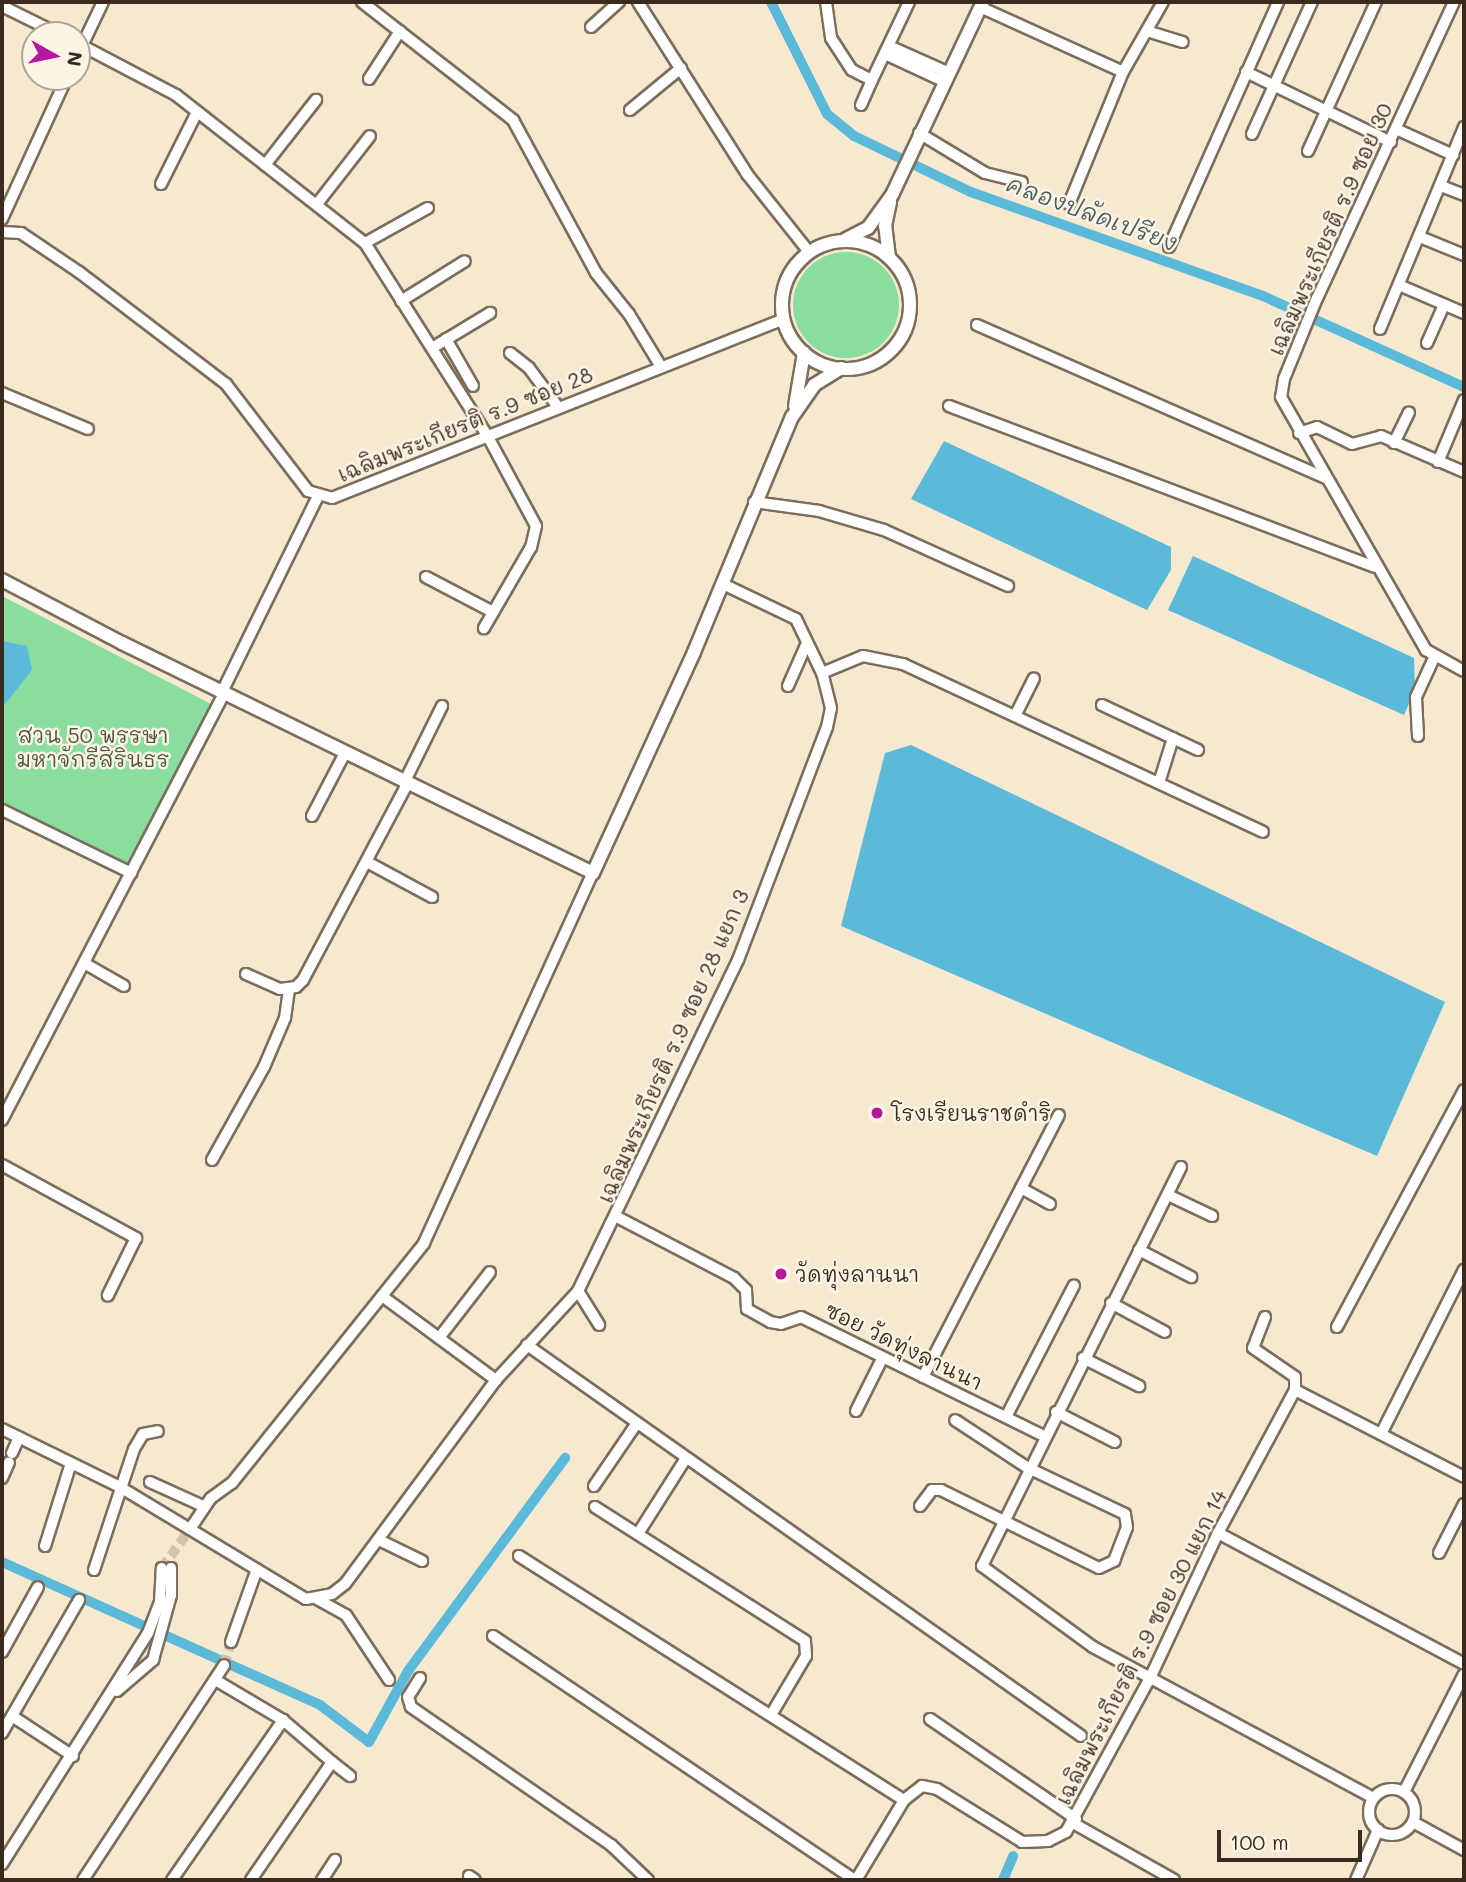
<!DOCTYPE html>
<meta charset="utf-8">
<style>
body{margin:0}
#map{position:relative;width:1466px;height:1882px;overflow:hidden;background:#f6e9d0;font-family:Mali,"Playpen Sans Thai",sans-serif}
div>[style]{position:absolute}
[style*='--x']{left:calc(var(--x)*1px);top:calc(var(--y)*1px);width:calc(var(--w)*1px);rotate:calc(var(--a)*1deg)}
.green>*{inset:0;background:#88dd9f}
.round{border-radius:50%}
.water>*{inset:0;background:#5bbad9}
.canal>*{height:10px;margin:-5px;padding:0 5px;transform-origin:5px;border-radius:5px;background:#5bbad9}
.minor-tunnel>*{height:10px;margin-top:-5px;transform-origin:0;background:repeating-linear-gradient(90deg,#d1c3ac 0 10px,transparent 0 15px)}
.roads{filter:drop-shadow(2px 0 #7c6d5c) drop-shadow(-2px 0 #7c6d5c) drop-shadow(0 2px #7c6d5c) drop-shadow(0 -2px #7c6d5c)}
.minor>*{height:10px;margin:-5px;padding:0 5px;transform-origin:5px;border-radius:5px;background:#fff}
.minor>.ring{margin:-5px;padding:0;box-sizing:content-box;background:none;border:10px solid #fff;border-radius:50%}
.major>*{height:12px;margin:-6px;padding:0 6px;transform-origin:6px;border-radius:6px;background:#fff}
.major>.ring{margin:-6px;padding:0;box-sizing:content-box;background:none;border:12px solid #fff;border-radius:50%}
.dots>*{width:19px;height:19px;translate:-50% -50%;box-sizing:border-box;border:4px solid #fcf5e5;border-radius:50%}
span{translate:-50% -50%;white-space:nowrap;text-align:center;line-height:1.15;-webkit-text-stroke:5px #fcf5e5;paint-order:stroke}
.street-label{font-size:21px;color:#3b2a1e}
.park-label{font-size:21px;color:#4e573e}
.poi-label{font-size:21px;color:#3b2a1e}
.left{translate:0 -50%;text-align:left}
.water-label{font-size:23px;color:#465c5f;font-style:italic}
.frame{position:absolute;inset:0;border:4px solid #3b2a1e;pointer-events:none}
.north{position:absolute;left:21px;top:21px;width:70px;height:70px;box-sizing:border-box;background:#fcf5e5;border:2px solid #afa495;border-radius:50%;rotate:99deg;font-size:19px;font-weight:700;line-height:28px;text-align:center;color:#3b2a1e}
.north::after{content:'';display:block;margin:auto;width:24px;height:32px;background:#b5179e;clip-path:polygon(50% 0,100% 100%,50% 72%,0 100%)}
.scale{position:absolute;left:1217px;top:1830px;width:145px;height:32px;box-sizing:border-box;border:4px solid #3b2a1e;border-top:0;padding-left:9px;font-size:21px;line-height:24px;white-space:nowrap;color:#3b2a1e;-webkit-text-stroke:5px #fcf5e5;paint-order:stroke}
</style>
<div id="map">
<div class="green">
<div class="round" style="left:793px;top:252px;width:106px;height:106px"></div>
<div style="clip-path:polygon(2px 596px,217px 707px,131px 869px,2px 803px)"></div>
</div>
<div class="water">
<div style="clip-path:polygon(944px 441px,1171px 547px,1171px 570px,1147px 610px,911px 499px)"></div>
<div style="clip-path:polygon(1193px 556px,1414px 658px,1415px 690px,1404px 715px,1168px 610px)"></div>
<div style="clip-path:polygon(2px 641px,27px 646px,32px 670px,2px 708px)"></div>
<div style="clip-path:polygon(911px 745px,1445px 1002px,1377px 1156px,841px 926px,885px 753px)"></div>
</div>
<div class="canal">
<div style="--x:771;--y:2;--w:125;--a:63.4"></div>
<div style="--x:827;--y:114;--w:35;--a:39"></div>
<div style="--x:854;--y:136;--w:130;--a:25.6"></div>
<div style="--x:971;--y:192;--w:310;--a:19.6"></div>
<div style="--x:1263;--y:296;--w:221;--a:24.4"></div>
<div style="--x:2;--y:1562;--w:349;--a:24.2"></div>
<div style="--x:320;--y:1705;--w:61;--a:37.1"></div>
<div style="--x:369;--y:1742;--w:81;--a:-61.2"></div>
<div style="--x:408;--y:1671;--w:265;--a:-53.6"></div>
<div style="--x:1003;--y:1880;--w:26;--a:-67"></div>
</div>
<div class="minor-tunnel">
<div style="--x:162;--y:1568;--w:48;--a:-54.3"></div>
<div style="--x:224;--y:1665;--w:24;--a:-73"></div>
</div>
<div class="roads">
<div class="minor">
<div style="--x:362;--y:2;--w:192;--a:38"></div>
<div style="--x:513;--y:120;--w:174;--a:61.5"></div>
<div style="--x:596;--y:273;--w:53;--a:51.2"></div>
<div style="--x:629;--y:314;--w:60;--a:58.7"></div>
<div style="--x:638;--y:2;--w:204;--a:57.6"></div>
<div style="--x:747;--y:174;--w:100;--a:51.5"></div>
<div style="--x:826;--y:2;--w:36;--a:82"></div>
<div style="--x:831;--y:38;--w:38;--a:57"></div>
<div style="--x:852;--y:70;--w:22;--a:27"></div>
<div style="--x:872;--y:80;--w:86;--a:-64.6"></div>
<div style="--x:1454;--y:2;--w:326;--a:114.8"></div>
<div style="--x:1317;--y:298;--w:87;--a:112.2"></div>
<div style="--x:1284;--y:379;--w:18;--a:99"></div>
<div style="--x:1281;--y:397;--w:292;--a:60.2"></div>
<div style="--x:1426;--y:650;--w:43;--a:28.9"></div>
<div style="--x:2;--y:6;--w:66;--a:26.2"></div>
<div style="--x:980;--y:7;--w:157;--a:24.4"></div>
<div style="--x:591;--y:27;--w:38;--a:-42"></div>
<div style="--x:1150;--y:32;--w:34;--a:17"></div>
<div style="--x:77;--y:43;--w:112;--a:27.7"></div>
<div style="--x:176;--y:95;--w:240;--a:38.1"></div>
<div style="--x:365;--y:243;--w:227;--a:57.6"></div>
<div style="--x:487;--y:435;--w:103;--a:61.7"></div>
<div style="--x:536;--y:526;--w:22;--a:103"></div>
<div style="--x:531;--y:547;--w:94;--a:120.1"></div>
<div style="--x:889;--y:46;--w:64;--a:24.1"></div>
<div style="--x:885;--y:54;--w:64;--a:25"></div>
<div style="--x:77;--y:56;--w:60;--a:-64.3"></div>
<div style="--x:1246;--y:72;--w:161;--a:25.8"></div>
<div style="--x:369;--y:79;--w:57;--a:-57.1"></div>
<div style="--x:861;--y:105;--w:27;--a:-66"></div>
<div style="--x:630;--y:110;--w:66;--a:-39.5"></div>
<div style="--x:1396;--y:129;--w:63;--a:24.5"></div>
<div style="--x:919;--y:133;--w:77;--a:31.2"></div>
<div style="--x:985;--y:173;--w:38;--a:14"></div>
<div style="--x:1252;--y:134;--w:145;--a:-65.6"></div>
<div style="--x:1308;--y:151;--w:164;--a:-65.5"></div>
<div style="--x:265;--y:165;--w:83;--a:-51.9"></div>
<div style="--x:161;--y:184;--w:80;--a:-63.4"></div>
<div style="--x:1441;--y:186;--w:25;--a:21"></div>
<div style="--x:317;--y:204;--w:86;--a:-52.1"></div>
<div style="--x:1069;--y:204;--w:143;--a:-67.8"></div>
<div style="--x:1123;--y:72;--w:81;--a:-60.3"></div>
<div style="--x:2;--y:219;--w:156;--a:-65.4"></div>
<div style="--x:2;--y:232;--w:19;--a:3"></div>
<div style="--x:21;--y:233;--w:70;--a:33.9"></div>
<div style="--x:79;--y:272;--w:185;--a:37.3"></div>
<div style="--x:226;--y:384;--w:135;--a:52.5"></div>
<div style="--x:308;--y:491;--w:25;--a:16"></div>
<div style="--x:332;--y:498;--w:486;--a:-21.6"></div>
<div style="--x:1420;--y:237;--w:48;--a:22.2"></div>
<div style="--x:365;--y:243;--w:72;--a:-29.1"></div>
<div style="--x:1169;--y:247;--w:268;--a:-66"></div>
<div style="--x:1399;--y:285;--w:71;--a:23.3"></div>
<div style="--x:401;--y:301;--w:75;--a:-32"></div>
<div style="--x:977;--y:325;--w:380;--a:23.7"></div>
<div style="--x:1380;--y:329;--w:219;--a:-67.4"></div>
<div style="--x:446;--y:339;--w:54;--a:60.1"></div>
<div style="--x:1427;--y:343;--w:42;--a:-65.9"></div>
<div style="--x:432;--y:348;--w:68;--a:-31.1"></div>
<div style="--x:510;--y:353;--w:24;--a:38"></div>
<div style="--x:529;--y:368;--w:49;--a:53.4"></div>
<div style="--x:2;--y:393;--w:93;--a:22.7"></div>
<div style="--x:949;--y:406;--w:455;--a:20.7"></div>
<div style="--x:1299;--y:433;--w:19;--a:-18"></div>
<div style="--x:1317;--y:427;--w:39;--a:26"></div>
<div style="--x:1352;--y:444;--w:30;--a:-15"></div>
<div style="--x:1381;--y:436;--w:90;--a:23.4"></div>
<div style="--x:1394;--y:443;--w:34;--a:-64"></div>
<div style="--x:1438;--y:462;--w:67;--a:-67.2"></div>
<div style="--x:754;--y:502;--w:66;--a:7.9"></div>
<div style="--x:819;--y:511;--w:68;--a:16.3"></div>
<div style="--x:884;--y:530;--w:136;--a:24.3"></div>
<div style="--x:426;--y:577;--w:76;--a:27.6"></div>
<div style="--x:822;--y:673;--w:44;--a:-22.5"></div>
<div style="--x:863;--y:656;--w:41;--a:11.3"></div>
<div style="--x:903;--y:664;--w:397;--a:25"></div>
<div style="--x:788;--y:686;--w:47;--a:-66.2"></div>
<div style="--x:222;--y:692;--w:218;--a:-63.9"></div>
<div style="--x:1102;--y:705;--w:106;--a:25.1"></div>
<div style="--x:1015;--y:716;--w:42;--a:-63.4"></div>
<div style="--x:1418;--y:736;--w:39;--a:-93"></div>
<div style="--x:1416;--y:697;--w:43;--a:-65.2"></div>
<div style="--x:404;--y:783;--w:86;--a:-63.7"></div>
<div style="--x:1159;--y:783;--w:47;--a:-72.7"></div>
<div style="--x:2;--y:810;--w:144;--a:26"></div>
<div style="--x:312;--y:816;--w:71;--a:-62.4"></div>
<div style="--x:367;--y:862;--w:74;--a:28.3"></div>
<div style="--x:84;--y:963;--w:46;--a:29.9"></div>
<div style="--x:246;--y:974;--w:37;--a:24"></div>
<div style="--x:280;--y:989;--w:16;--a:-7"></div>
<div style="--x:296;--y:987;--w:10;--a:-45"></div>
<div style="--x:303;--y:980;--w:222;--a:-62"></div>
<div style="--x:2;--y:1120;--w:481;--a:-62.5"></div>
<div style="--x:212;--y:1160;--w:107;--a:-60.8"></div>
<div style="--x:264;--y:1067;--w:53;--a:-66.8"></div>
<div style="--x:285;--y:1018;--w:29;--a:-82"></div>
<div style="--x:2;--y:1165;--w:153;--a:28.6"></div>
<div style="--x:136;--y:1238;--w:64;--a:116.2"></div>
<div style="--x:1181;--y:1167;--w:446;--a:116.5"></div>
<div style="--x:982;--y:1566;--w:137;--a:36.1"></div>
<div style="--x:1093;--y:1647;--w:318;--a:28.3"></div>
<div style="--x:1021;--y:1188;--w:33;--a:29"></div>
<div style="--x:1168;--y:1195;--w:49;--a:25.5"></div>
<div style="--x:617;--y:1217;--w:132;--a:27.5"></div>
<div style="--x:734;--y:1278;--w:17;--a:45"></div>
<div style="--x:746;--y:1290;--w:19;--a:87"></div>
<div style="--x:747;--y:1309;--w:26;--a:29"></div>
<div style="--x:770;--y:1322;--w:11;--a:10"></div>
<div style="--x:781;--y:1324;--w:21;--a:-19"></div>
<div style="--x:801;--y:1317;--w:271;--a:26.1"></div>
<div style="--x:1139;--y:1250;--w:59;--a:27.4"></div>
<div style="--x:578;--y:1291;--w:40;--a:58"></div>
<div style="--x:382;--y:1296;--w:142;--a:36.4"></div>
<div style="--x:1111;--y:1303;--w:61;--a:28.2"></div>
<div style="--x:1265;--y:1317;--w:33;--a:111"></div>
<div style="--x:1253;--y:1348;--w:51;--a:34.6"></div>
<div style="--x:1295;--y:1377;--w:13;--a:90"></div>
<div style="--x:1337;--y:1327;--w:269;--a:-61.8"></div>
<div style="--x:439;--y:1338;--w:83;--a:-52.3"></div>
<div style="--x:527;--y:1345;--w:678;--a:35.21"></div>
<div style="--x:1083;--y:1358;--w:63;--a:26.6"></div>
<div style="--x:923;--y:1377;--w:295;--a:-62.6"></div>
<div style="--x:856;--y:1411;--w:60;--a:-63.4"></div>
<div style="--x:1056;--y:1412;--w:66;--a:27"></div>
<div style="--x:1006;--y:1417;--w:148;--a:-62.7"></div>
<div style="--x:2;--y:1429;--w:131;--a:26.2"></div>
<div style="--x:120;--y:1487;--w:217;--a:31.1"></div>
<div style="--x:306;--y:1599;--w:26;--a:-11"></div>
<div style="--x:332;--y:1594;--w:16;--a:-38"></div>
<div style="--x:345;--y:1584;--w:254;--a:-53.5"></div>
<div style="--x:496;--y:1380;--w:121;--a:-47.3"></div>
<div style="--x:578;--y:1291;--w:368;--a:-64.2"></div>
<div style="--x:738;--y:960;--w:249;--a:-69.1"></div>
<div style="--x:827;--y:727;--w:19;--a:-78"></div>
<div style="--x:831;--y:708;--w:36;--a:-104"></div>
<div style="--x:822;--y:673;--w:60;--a:-115.7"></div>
<div style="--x:796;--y:619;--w:81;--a:-154.4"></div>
<div style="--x:1381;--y:1434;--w:184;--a:-63.2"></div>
<div style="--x:12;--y:1453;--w:17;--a:-66"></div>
<div style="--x:2;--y:1478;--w:17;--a:-66"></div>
<div style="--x:150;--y:1482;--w:60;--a:24.4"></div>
<div style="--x:594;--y:1486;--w:76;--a:-55.7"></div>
<div style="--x:920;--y:1506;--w:20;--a:-53"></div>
<div style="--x:932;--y:1490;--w:9;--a:0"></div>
<div style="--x:941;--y:1490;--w:176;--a:26.3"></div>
<div style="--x:1099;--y:1568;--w:17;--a:-25"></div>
<div style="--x:1114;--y:1561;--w:36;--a:-69"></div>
<div style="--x:1127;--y:1527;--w:13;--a:-99"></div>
<div style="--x:1125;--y:1514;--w:107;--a:-154.6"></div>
<div style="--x:1028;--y:1468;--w:87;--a:-146.7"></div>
<div style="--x:595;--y:1507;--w:249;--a:32.5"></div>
<div style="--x:805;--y:1641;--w:15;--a:86"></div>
<div style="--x:806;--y:1656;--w:69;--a:120.7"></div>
<div style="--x:190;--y:1529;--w:37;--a:-56"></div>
<div style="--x:211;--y:1498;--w:26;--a:-36"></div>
<div style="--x:232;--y:1483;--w:307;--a:-51.3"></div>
<div style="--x:424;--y:1243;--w:407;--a:-65.5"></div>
<div style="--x:641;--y:1529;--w:84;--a:-57.6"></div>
<div style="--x:1218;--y:1533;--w:279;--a:28"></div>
<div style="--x:379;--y:1540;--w:48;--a:26"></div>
<div style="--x:45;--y:1546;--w:87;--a:-72.6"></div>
<div style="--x:1439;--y:1553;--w:55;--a:-63"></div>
<div style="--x:519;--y:1556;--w:456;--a:32.4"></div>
<div style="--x:94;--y:1570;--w:127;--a:-71.7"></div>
<div style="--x:134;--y:1449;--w:17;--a:-59"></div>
<div style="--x:143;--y:1434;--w:15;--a:-11"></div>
<div style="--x:317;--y:1599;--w:33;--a:29"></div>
<div style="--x:346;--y:1615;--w:78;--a:56.5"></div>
<div style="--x:493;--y:1636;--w:437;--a:34"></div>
<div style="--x:231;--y:1642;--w:77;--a:-70.4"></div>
<div style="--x:2;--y:1652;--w:74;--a:-61"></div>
<div style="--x:420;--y:1678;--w:22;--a:122"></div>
<div style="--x:408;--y:1697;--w:10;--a:73"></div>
<div style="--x:411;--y:1707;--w:243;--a:34.6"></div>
<div style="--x:611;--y:1845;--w:51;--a:43.4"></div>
<div style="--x:217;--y:1681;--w:77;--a:30.6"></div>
<div style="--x:283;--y:1720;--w:65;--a:40.6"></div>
<div style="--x:332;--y:1762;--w:143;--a:124.5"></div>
<div style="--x:117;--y:1691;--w:48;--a:-40.7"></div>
<div style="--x:153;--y:1660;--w:67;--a:-74.5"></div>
<div style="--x:171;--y:1595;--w:27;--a:-90"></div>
<div style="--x:12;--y:1716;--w:73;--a:33.3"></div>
<div style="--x:930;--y:1719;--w:177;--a:34.4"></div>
<div style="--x:2;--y:1733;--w:154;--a:-59.9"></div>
<div style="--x:332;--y:1762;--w:23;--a:38"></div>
<div class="ring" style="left:1369px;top:1789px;width:36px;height:36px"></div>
<div style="--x:1404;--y:1792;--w:132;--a:-63"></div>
<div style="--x:1413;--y:1822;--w:58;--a:28.8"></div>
<div style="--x:1073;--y:1823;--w:116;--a:29.4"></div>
<div style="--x:2;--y:1864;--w:273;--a:-57.7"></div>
<div style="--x:148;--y:1633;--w:33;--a:-69"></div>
<div style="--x:160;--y:1602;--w:34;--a:-87"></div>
<div style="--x:469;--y:1876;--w:7;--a:34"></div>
<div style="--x:83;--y:1880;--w:257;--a:-56.7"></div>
<div style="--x:172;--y:1880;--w:195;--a:-55.2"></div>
<div style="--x:322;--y:1880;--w:24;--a:-57"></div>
<div style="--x:856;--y:1880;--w:93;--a:-59"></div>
<div style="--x:904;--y:1800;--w:23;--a:-38"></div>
<div style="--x:922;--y:1786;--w:15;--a:11"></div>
<div style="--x:937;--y:1789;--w:100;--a:31.9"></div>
<div style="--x:1022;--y:1842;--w:26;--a:-2"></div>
<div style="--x:1048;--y:1841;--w:20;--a:-27"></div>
<div style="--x:1066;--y:1832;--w:175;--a:-61.4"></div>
<div style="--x:1150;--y:1678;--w:160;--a:-64.9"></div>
<div style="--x:1218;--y:1533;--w:162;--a:-61.7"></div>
<div style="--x:1295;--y:1390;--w:190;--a:27.2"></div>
<div style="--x:1356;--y:1880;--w:55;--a:-66.3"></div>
</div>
<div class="major">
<div style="--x:846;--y:239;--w:25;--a:-27"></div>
<div style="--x:868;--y:228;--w:41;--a:-54"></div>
<div style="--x:892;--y:195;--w:213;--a:-64.8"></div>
<div class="ring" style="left:782px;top:241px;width:116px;height:116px"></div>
<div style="--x:889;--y:257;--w:31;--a:-97"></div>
<div style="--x:885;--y:226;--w:25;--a:-78"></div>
<div style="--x:795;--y:406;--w:54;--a:-80.4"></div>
<div style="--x:2;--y:580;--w:136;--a:27.7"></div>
<div style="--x:122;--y:643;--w:524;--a:26.03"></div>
<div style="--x:593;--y:873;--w:243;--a:-65.4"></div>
<div style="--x:694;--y:652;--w:255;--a:-67.4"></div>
<div style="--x:792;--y:417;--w:39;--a:-55"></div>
<div style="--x:814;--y:385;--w:32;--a:-32"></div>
</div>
</div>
<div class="dots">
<div style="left:877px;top:1113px;background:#b5179e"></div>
<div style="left:781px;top:1274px;background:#b5179e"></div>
</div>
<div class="street-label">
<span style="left:1330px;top:229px;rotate:-66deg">เฉลิมพระเกียรติ ร.9 ซอย 30</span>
<span style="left:465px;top:424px;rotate:-22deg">เฉลิมพระเกียรติ ร.9 ซอย 28</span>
<span style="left:673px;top:1046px;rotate:-66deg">เฉลิมพระเกียรติ ร.9 ซอย 28 แยก 3</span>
<span style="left:904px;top:1346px;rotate:26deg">ซอย วัดทุ่งลานนา</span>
<span style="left:1141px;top:1647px;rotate:-63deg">เฉลิมพระเกียรติ ร.9 ซอย 30 แยก 14</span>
</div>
<div class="park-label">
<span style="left:93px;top:747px">สวน 50 พรรษา<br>มหาจักรีสิรินธร</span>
</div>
<div class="poi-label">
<span class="left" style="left:891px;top:1113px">โรงเรียนราชดำริ</span>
<span class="left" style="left:795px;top:1274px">วัดทุ่งลานนา</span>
</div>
<div class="water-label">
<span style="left:1092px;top:213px;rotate:20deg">คลองปลัดเปรียง</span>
</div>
<div class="frame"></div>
<div class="north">N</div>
<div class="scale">100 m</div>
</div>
